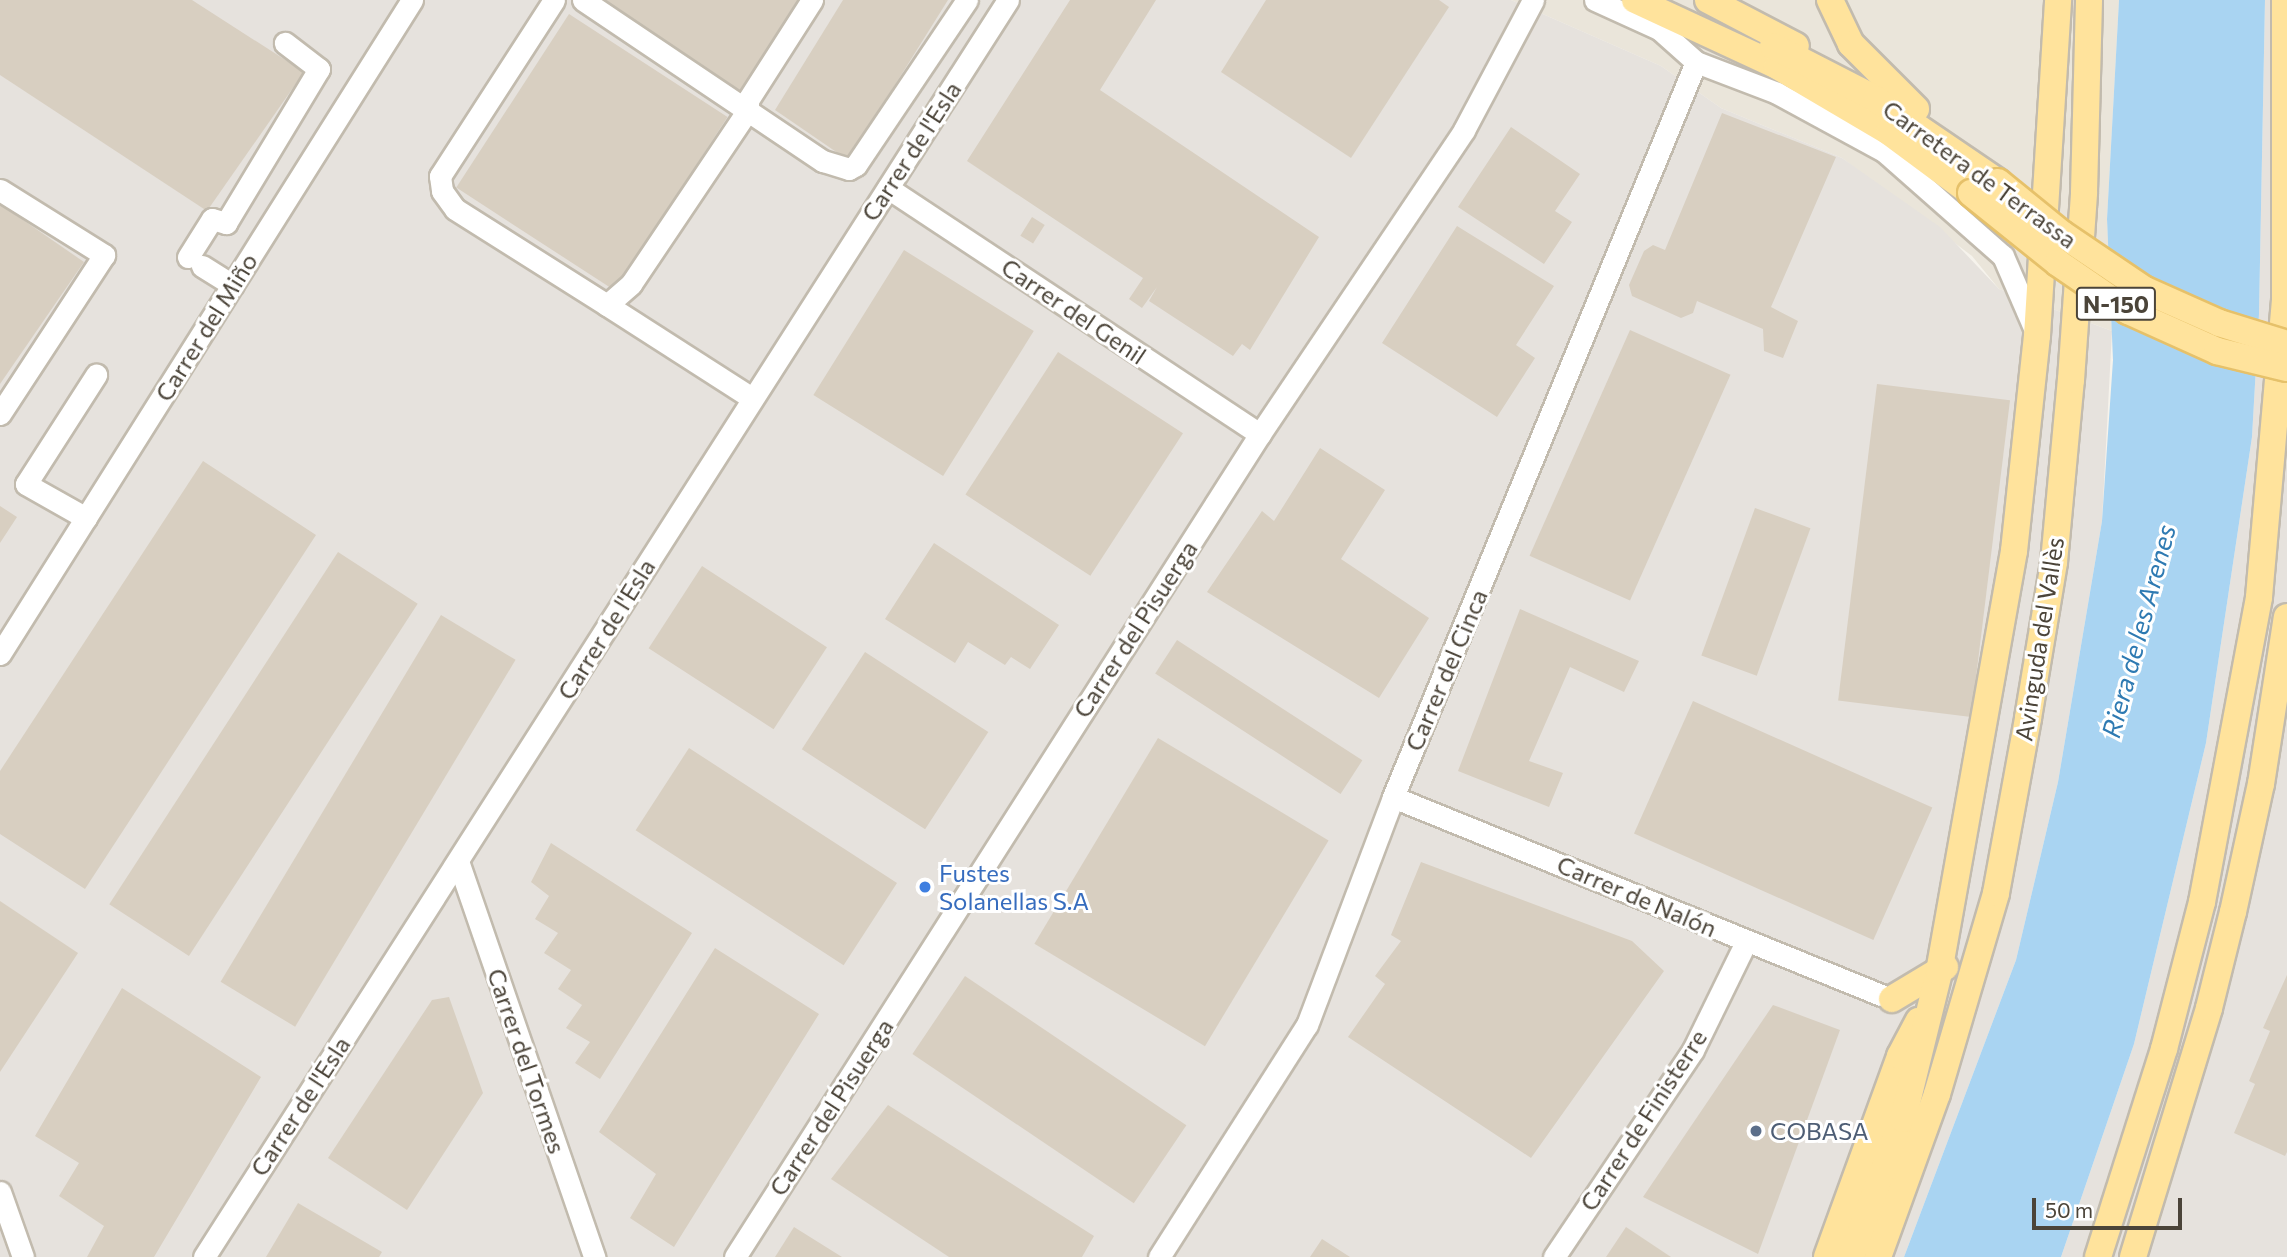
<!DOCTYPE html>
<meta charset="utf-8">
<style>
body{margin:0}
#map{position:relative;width:2287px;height:1257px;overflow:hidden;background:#f6f3ec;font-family:Commissioner,sans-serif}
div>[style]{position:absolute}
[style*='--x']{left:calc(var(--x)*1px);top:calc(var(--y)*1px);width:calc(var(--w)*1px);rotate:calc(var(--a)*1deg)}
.residential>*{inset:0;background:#eae5da}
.industrial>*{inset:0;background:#e6e2dd}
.water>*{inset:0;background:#a9d4f2}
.building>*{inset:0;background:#d8cfc1;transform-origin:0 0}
.roads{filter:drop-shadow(2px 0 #c2bbae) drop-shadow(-2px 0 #c2bbae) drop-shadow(0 2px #c2bbae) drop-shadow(0 -2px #c2bbae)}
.minor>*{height:21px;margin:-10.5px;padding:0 10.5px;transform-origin:10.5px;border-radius:10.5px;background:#fff}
.major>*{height:26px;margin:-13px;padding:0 13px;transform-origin:13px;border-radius:13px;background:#ffe39c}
.bridges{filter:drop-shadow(2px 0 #e6c16a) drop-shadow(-2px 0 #e6c16a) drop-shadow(0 2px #e6c16a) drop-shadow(0 -2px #e6c16a)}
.major-bridge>*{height:26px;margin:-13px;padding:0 13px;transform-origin:13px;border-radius:13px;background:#ffe39c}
.dots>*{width:19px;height:19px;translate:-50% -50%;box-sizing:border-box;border:4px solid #fff;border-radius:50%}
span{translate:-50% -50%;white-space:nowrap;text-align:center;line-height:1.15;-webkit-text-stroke:6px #fff;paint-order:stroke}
.shield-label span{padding:2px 5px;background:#fff;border:2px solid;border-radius:5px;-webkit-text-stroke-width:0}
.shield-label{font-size:23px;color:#4b4439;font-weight:700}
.street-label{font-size:24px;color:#4b4439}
.shop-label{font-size:24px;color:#366cbe}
.left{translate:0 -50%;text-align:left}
.service-label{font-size:24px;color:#4e5e75}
.water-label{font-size:26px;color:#2e7ab2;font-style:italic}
.scale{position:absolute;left:2032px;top:1198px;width:150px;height:32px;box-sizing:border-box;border:4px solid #4b4439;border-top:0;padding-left:9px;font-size:21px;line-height:24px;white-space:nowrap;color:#4b4439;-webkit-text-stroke:5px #fff;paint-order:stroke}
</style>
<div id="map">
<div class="residential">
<div style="clip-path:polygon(1511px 0,2119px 0,2107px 219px,2112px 331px,1999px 289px,1972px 256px,1842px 158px,1721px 108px,1661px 66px)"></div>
</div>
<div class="industrial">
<div style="clip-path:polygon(0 0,1511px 0,1661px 66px,1721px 108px,1842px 158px,1940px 227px,1999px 289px,2112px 331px,2102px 521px,2058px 782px,2016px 960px,1904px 1257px,0 1257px)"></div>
<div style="clip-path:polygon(2265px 0,2287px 0,2287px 1257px,2061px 1257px,2134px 1044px,2206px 743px,2252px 437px,2259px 314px)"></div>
</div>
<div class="water">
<div style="clip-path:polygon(2119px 0,2265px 0,2259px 314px,2252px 437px,2206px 743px,2134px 1044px,2061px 1257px,1904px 1257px,2016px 960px,2058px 782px,2085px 622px,2102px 521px,2113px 360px,2107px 219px)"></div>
</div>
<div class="building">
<div style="clip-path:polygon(0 0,192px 0,304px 72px,207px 211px,0 75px)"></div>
<div style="clip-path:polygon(603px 0,806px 0,744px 97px)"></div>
<div style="clip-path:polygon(843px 0,948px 0,848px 160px,775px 110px)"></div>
<div style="clip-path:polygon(1070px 0,1156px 0,1100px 90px,1319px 237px,1250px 350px,1242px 344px,1233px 356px,1149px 301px,1157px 287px,1142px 308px,1129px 299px,1143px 278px,967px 161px)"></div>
<div style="clip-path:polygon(1266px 0,1439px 0,1449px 7px,1351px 158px,1221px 72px)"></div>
<div style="left:569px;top:14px;width:189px;height:207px;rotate:33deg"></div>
<div style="clip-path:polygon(1722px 113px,1836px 157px,1771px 307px,1798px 321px,1783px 358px,1764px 351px,1763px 329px,1697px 301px,1693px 313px,1681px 318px,1632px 296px,1629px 285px,1644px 251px,1653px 245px,1665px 250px)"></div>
<div style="clip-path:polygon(1511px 127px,1580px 174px,1555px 211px,1572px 222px,1544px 264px,1458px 207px)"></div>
<div style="clip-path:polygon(0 204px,84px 262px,0 384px)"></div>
<div style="left:1032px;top:217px;width:15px;height:22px;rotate:32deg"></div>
<div style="clip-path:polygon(1457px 226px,1554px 286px,1516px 345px,1535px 358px,1497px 417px,1382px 343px)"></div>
<div style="left:904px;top:250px;width:153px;height:171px;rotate:32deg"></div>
<div style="left:1630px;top:330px;width:110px;height:247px;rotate:24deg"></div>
<div style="left:1058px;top:352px;width:149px;height:170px;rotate:33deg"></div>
<div style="left:1877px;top:384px;width:134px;height:319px;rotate:7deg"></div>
<div style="clip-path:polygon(1320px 448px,1385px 490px,1341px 559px,1429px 618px,1379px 698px,1207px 592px,1262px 511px,1274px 521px)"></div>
<div style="clip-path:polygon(203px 461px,316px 535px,85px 889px,0 834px,0 771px)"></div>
<div style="clip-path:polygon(0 506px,17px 517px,0 543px)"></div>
<div style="left:1755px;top:508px;width:59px;height:157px;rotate:20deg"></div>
<div style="clip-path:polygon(934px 543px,1059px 625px,1030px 669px,1011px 657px,1005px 665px,968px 642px,955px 663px,885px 619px)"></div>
<div style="left:338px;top:552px;width:95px;height:420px;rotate:33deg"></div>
<div style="left:702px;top:566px;width:149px;height:98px;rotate:33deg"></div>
<div style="clip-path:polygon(1520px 609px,1639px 661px,1624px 692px,1570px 667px,1529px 761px,1563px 773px,1549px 807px,1458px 771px)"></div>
<div style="left:441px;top:615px;width:87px;height:428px;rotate:31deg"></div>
<div style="left:1177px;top:640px;width:221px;height:40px;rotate:33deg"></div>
<div style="left:865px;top:652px;width:147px;height:116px;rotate:33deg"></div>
<div style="left:1693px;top:701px;width:262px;height:145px;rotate:24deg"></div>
<div style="left:1158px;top:738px;width:199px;height:240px;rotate:31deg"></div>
<div style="left:689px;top:748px;width:248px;height:98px;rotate:33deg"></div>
<div style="clip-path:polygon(551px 843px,692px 933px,600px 1079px,575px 1063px,590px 1042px,566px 1028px,582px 1005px,558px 989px,571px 970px,544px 953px,558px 933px,535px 919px,549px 896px,531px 882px)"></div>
<div style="clip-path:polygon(1421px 862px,1632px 941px,1664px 971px,1531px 1158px,1348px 1037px,1385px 984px,1375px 976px,1401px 941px,1391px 935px)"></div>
<div style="clip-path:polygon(0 901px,78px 953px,0 1072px)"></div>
<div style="clip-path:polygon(715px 948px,819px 1014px,674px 1247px,630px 1218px,656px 1174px,599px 1132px)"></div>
<div style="clip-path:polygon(2287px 975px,2287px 1152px,2285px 1156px,2234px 1133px,2255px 1084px,2249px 1081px,2270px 1031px,2263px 1028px)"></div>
<div style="left:965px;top:976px;width:267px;height:94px;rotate:34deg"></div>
<div style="clip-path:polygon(122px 988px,261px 1077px,154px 1257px,87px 1257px,104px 1226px,59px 1196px,79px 1163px,35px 1136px)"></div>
<div style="clip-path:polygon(449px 997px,483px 1093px,407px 1210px,328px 1158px,432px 1000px)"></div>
<div style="clip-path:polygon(1773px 1005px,1840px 1030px,1758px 1254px,1643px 1197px)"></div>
<div style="clip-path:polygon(888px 1105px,1094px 1236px,1082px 1257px,949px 1257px,831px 1179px)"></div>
<div style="clip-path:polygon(298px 1203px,382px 1252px,379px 1257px,266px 1257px)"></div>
<div style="clip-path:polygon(794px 1227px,842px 1257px,775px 1257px)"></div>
<div style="clip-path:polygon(1626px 1227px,1671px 1257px,1606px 1257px)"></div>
<div style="clip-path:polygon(1322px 1239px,1350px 1257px,1310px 1257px)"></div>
</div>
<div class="roads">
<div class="minor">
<div style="--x:554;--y:0;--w:210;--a:122.9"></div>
<div style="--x:440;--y:176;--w:15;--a:82"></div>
<div style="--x:442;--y:191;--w:22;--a:54"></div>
<div style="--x:455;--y:209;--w:180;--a:32.3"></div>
<div style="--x:607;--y:305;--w:32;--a:-41"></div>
<div style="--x:631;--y:284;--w:210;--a:-56.1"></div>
<div style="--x:748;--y:110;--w:10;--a:-90"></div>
<div style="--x:748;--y:100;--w:119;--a:-57.4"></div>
<div style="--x:583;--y:0;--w:289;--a:33.9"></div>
<div style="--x:823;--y:161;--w:27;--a:17"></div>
<div style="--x:849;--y:169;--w:8;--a:-30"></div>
<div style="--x:856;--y:165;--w:199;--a:-56.1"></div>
<div style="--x:1595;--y:0;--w:70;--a:24.4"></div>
<div style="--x:1659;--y:29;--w:50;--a:41.7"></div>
<div style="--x:1696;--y:62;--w:87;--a:20.9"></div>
<div style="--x:1777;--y:93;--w:123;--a:28.6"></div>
<div style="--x:1885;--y:152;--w:157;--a:41.4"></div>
<div style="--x:2003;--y:256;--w:81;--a:66.6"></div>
<div style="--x:888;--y:188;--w:446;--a:33.5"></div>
<div style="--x:0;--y:190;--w:123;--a:32"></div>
<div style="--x:104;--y:255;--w:190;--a:123.2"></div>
<div style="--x:188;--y:257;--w:45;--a:-57.7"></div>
<div style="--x:212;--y:219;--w:15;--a:16"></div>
<div style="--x:226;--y:223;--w:180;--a:-58.9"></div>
<div style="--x:319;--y:69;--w:43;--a:-142.6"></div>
<div style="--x:202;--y:266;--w:36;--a:32"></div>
<div style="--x:607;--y:305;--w:172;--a:32.7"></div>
<div style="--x:86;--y:518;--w:69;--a:-150.5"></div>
<div style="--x:26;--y:484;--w:130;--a:-57.3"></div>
<div style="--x:0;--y:654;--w:773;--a:-57.79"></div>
<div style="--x:1393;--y:797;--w:527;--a:22.08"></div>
<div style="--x:459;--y:864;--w:416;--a:71"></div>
<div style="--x:0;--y:1192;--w:69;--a:70.5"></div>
<div style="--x:204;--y:1257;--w:1492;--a:-57.4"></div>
<div style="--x:735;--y:1257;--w:976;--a:-57.47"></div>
<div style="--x:1260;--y:434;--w:366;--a:-56.1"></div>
<div style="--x:1464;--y:130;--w:147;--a:-62"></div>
<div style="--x:1159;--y:1257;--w:275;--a:-57.5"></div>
<div style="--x:1307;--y:1025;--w:244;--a:-69.3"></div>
<div style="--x:1393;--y:797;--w:795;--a:-67.6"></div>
<div style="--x:1554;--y:1257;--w:249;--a:-56.1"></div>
<div style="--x:1693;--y:1050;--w:120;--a:-63.9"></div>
</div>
<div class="major">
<div style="--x:1635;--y:0;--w:157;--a:24.9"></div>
<div style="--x:1777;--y:66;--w:130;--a:30.5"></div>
<div style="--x:1889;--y:132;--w:102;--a:36.6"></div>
<div style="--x:1708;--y:0;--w:99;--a:27.6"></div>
<div style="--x:1830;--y:0;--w:49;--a:64.5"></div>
<div style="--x:1851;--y:44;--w:92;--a:45"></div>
<div style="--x:1773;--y:46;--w:116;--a:27.2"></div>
<div style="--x:1876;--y:99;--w:148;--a:34.2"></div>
<div style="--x:1892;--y:999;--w:62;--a:-31.1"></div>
<div style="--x:1827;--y:1257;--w:214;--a:-70"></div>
<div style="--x:1900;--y:1056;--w:40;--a:-62"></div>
<div style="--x:1851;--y:1257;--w:147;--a:-69.4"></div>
<div style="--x:1903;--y:1119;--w:151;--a:-76.2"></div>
<div style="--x:1939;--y:972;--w:428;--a:-79.9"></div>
<div style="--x:2014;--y:551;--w:216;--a:-83.9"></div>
<div style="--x:2037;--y:336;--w:337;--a:-86.4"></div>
<div style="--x:1878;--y:1257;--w:173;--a:-70.1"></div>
<div style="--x:1937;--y:1094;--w:209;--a:-73.6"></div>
<div style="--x:1996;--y:893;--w:178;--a:-79.6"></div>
<div style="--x:2028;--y:718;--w:158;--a:-80.5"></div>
<div style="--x:2054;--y:562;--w:183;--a:-84.7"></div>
<div style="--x:2071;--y:380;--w:188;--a:-86"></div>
<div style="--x:2084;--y:192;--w:192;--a:-88.5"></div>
<div style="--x:2098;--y:1257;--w:218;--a:-72.4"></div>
<div style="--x:2164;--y:1049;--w:152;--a:-75.5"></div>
<div style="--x:2202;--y:902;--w:310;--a:-79.4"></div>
<div style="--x:2259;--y:597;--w:297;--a:-85"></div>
<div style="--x:2285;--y:301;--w:301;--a:-90"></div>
<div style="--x:2133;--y:1257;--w:260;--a:-73"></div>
<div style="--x:2209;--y:1008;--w:99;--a:-76"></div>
<div style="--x:2233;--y:912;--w:131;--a:-77.7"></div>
<div style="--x:2261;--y:784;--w:169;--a:-81.2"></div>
</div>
</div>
<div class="bridges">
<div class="major-bridge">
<div style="--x:1998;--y:182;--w:82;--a:39.1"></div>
<div style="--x:2062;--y:234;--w:100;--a:34"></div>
<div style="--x:2145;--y:290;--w:81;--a:24"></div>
<div style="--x:2219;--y:323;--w:71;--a:17.2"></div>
<div style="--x:1971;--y:193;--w:112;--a:38.8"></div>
<div style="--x:2058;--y:263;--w:85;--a:34.4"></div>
<div style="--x:2128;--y:311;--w:98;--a:24.2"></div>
<div style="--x:2217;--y:351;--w:72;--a:13.7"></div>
</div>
</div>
<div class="dots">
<div style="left:925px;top:887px;background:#3f7fe0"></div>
<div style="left:1756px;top:1131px;background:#5c6f8a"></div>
</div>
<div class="shield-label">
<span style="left:2116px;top:304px">N-150</span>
</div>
<div class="street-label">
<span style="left:911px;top:151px;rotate:-57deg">Carrer de l'Esla</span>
<span style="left:1980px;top:174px;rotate:36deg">Carretera de Terrassa</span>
<span style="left:1074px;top:311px;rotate:34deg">Carrer del Genil</span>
<span style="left:206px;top:327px;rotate:-58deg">Carrer del Miño</span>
<span style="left:606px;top:629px;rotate:-58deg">Carrer de l'Esla</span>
<span style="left:1135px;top:629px;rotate:-57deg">Carrer del Pisuerga</span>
<span style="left:2039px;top:639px;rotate:-81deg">Avinguda del Vallès</span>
<span style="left:1446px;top:670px;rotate:-67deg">Carrer del Cinca</span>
<span style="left:1637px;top:896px;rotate:23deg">Carrer de Nalón</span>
<span style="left:527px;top:1061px;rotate:71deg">Carrer del Tormes</span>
<span style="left:300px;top:1106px;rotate:-57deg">Carrer de l'Esla</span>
<span style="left:831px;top:1107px;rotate:-57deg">Carrer del Pisuerga</span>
<span style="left:1643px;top:1120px;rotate:-57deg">Carrer de Finisterre</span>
</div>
<div class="shop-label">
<span class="left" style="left:939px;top:887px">Fustes<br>Solanellas S.A</span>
</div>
<div class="service-label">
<span class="left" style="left:1770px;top:1131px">COBASA</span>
</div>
<div class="water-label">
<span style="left:2138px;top:631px;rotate:-75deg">Riera de les Arenes</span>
</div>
<div class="scale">50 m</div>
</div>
